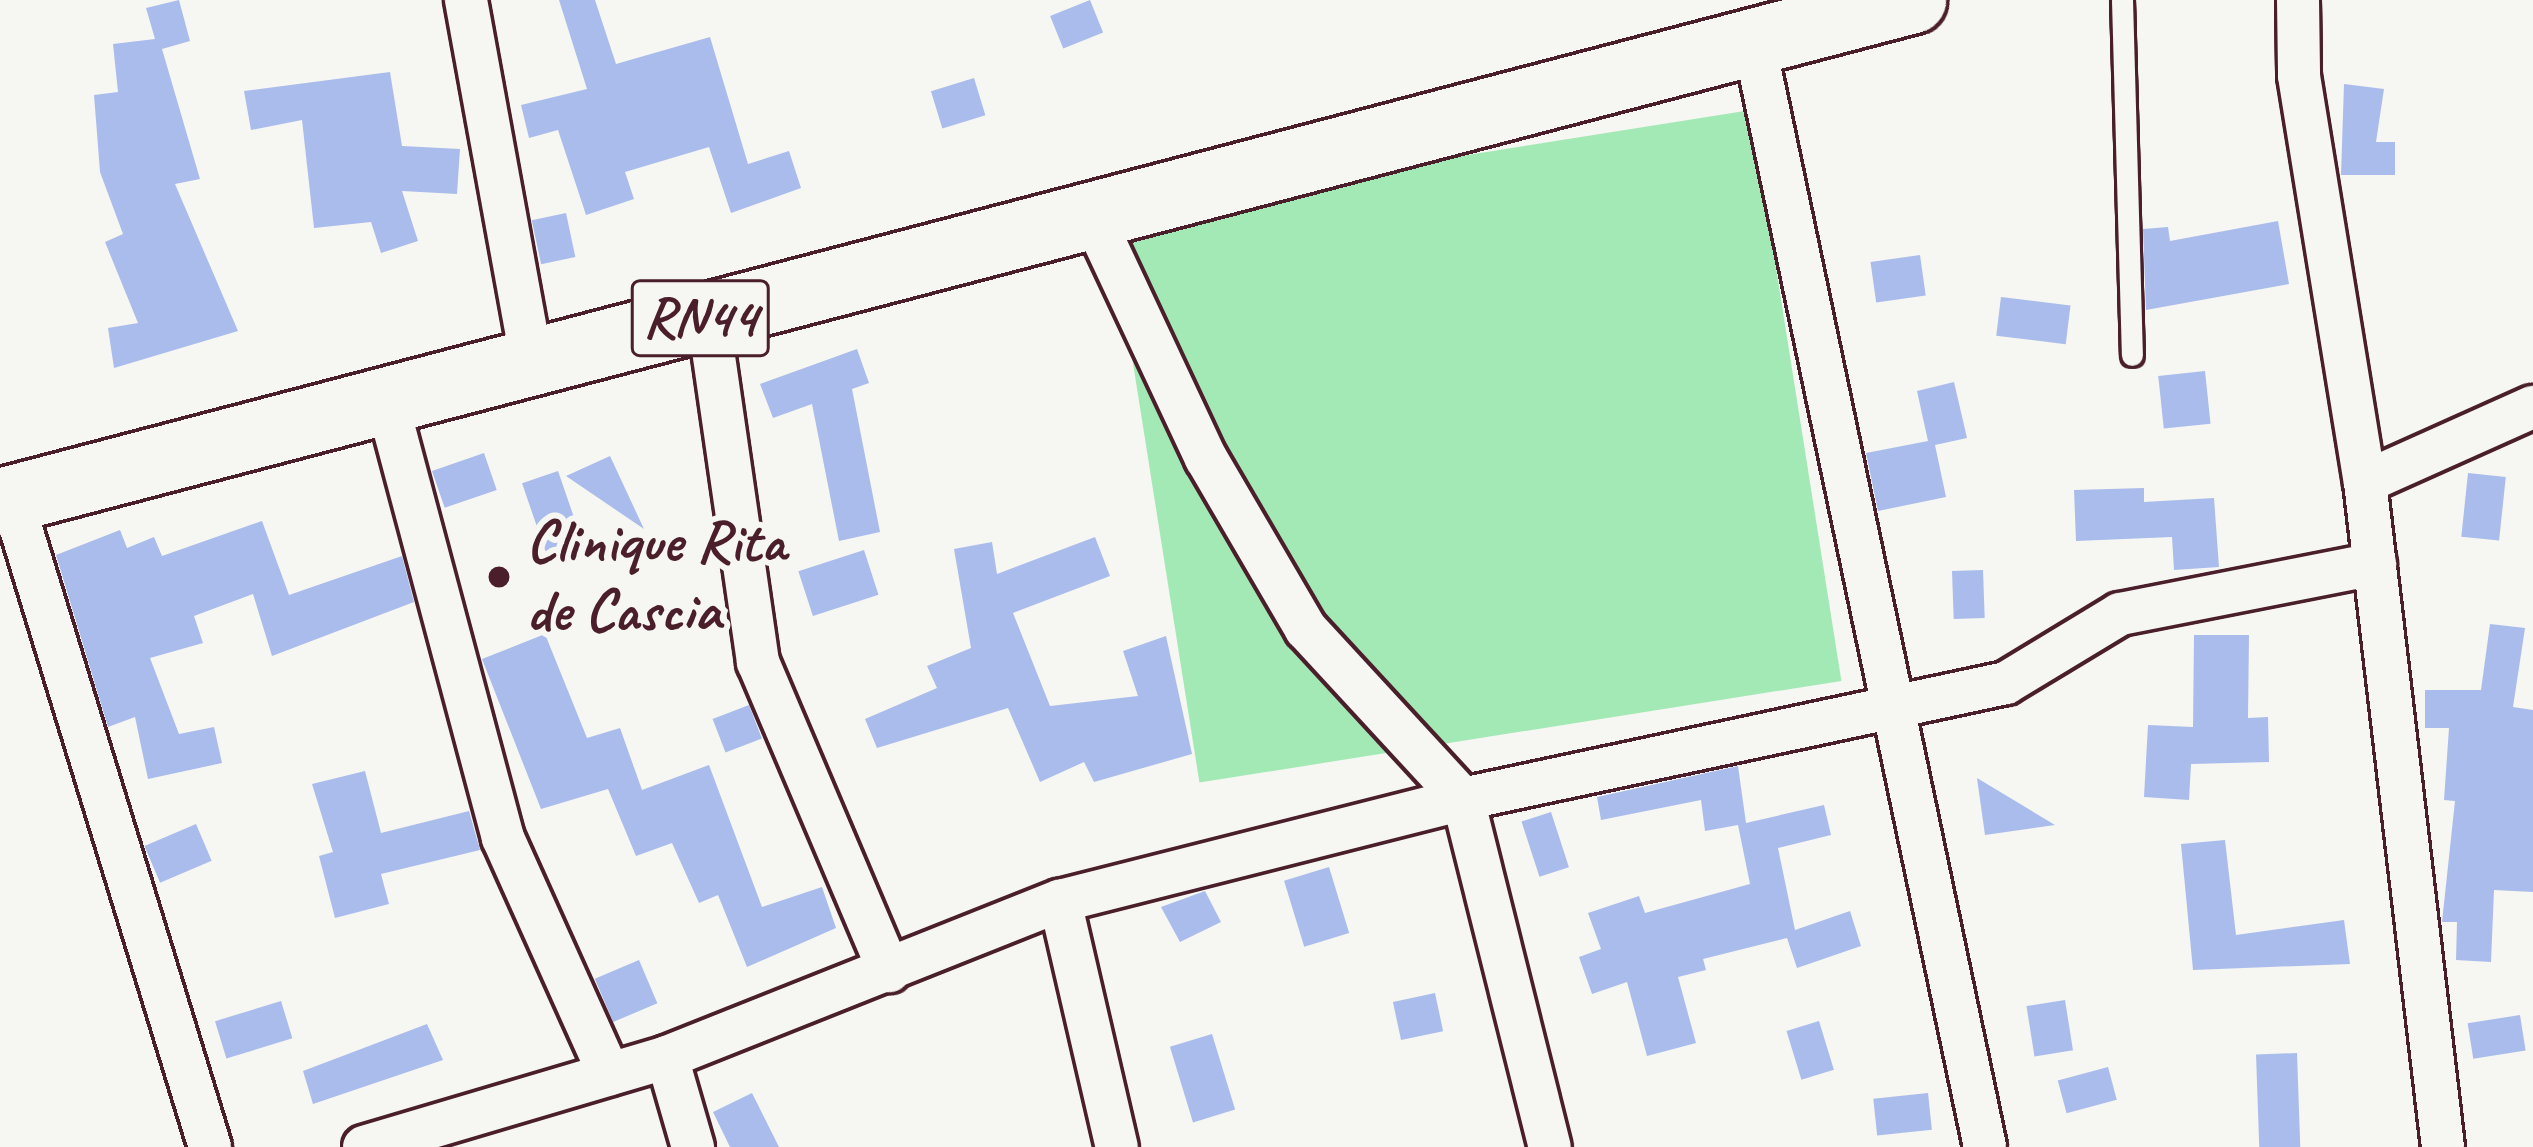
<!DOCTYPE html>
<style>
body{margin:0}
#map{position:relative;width:2533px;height:1147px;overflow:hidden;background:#f6f6f2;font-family:Caveat,sans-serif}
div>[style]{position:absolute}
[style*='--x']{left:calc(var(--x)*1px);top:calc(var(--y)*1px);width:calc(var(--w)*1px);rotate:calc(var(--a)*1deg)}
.green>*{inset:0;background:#a3e9b6;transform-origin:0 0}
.building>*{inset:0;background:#aabceb;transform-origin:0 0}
.roads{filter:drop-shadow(3px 0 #4a1f2b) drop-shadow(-3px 0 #4a1f2b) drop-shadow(0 3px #4a1f2b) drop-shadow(0 -3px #4a1f2b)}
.service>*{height:21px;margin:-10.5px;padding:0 10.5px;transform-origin:10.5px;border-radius:10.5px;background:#f6f6f2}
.minor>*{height:42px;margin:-21px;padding:0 21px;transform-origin:21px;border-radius:21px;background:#f6f6f2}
.primary>*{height:66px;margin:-33px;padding:0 33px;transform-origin:33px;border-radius:33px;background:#f6f6f2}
.dots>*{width:33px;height:33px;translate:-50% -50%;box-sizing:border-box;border:6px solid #f6f6f2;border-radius:50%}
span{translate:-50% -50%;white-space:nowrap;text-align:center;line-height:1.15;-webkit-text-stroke:12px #f6f6f2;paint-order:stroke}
.shield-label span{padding:3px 9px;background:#f6f6f2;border:3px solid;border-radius:9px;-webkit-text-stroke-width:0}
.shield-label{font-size:57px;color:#4a1f2b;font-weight:700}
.poi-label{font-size:60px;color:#4a1f2b;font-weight:700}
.left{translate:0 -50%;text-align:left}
</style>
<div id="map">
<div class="green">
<div style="left:1751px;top:110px;width:578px;height:650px;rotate:81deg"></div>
</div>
<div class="building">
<div style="clip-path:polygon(179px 0,190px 41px,162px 49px,200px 179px,175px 184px,238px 331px,114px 368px,108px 328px,138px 323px,105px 242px,123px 234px,100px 172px,94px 95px,118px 92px,113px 44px,155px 39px,146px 8px)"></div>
<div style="clip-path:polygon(559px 0,595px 0,616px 64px,710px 37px,748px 164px,789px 151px,801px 188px,731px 213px,709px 147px,625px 172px,634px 199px,586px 215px,558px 130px,529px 138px,521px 105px,587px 89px)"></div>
<div style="left:1090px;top:0;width:35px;height:43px;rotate:68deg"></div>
<div style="clip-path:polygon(390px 72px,402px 146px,460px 149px,457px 194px,402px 191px,418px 241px,381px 253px,371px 222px,314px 228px,302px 120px,251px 130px,244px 91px)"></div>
<div style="left:974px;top:78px;width:39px;height:45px;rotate:73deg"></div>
<div style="clip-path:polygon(2344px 84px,2384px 89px,2376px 142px,2395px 142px,2395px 175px,2341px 175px)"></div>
<div style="left:566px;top:213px;width:45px;height:35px;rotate:78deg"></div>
<div style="clip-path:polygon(2278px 221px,2289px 284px,2146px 310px,2143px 229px,2168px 227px,2170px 241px)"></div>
<div style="left:1920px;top:255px;width:41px;height:50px;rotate:82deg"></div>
<div style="left:2001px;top:297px;width:70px;height:39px;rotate:7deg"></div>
<div style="clip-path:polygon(857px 349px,869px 383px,852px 389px,880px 532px,839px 541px,812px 404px,773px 418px,760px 384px)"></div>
<div style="left:2205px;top:371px;width:53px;height:47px;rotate:84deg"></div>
<div style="clip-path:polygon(1954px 382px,1967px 438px,1935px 445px,1946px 497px,1878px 511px,1866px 453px,1928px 441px,1917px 391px)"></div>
<div style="left:484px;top:453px;width:39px;height:55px;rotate:71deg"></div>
<div style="clip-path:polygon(610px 456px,644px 529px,566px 476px)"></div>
<div style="left:558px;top:471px;width:75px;height:38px;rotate:71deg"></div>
<div style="left:2468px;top:473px;width:38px;height:64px;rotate:6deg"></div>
<div style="clip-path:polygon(2144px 488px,2144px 502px,2214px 498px,2219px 567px,2174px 570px,2172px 537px,2076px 541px,2074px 490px)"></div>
<div style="clip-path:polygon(262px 521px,289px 595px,402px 556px,414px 602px,272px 656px,253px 594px,194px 616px,203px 643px,150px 658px,179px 734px,214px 727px,222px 763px,148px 779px,135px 717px,108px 727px,56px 555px,120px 530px,127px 548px,154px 537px,162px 556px)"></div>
<div style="clip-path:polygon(1095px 537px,1110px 576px,1013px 613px,1050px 706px,1138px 696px,1123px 651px,1166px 636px,1192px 754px,1094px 782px,1084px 762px,1040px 782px,1008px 708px,877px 748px,865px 719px,937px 688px,927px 666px,971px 648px,954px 549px,992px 542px,997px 574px)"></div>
<div style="left:864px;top:550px;width:47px;height:69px;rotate:72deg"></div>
<div style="left:1983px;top:570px;width:48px;height:31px;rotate:88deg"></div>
<div style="clip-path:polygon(2490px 624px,2525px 628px,2513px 707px,2533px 710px,2533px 892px,2494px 890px,2491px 962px,2456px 960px,2457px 922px,2442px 922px,2455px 801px,2444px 800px,2449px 728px,2425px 728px,2425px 690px,2481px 690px)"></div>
<div style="clip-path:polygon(545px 634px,587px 738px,620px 728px,642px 790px,709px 765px,762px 907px,822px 887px,836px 928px,747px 967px,718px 895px,699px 903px,672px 843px,636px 856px,608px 789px,541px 809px,482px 659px)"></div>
<div style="clip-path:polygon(2194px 635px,2249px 635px,2248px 718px,2268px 717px,2269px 762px,2191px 764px,2189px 800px,2144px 797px,2148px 725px,2193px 727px)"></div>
<div style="left:749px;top:705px;width:36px;height:39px;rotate:69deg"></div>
<div style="clip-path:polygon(1738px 766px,1746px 823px,1824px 805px,1831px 835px,1778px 848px,1795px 930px,1850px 911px,1861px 946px,1797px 968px,1787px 938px,1703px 959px,1706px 970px,1678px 977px,1696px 1043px,1647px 1056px,1627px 982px,1592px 994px,1579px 957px,1601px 949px,1588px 913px,1639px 896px,1645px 913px,1750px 884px,1738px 825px,1705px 831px,1701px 800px,1601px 820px,1597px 797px)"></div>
<div style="clip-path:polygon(365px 771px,381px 833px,469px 811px,480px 850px,381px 874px,389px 904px,335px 918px,319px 856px,333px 852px,312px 784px)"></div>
<div style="clip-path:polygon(1977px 778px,2055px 825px,1985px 835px)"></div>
<div style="left:1551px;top:812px;width:58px;height:31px;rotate:72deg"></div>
<div style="left:196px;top:824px;width:40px;height:56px;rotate:67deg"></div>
<div style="clip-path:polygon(2225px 840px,2236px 935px,2344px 920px,2350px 964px,2193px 970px,2181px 844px)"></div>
<div style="left:1329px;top:867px;width:69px;height:47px;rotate:73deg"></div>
<div style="clip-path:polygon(1205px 891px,1221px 922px,1180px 942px,1161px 907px)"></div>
<div style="left:639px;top:960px;width:47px;height:48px;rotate:67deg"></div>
<div style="left:1435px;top:993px;width:39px;height:43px;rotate:78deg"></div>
<div style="left:2065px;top:1000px;width:51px;height:39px;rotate:81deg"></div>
<div style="left:281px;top:1001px;width:39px;height:69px;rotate:73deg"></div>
<div style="left:2520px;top:1015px;width:36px;height:53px;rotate:81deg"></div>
<div style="left:1819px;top:1021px;width:51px;height:34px;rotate:73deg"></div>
<div style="clip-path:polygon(427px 1024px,443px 1060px,313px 1104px,303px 1071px)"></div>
<div style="left:1212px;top:1034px;width:79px;height:44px;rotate:73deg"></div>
<div style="left:2297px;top:1053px;width:94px;height:41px;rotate:88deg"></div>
<div style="left:2108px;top:1067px;width:34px;height:52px;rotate:75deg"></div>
<div style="clip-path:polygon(752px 1093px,779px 1147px,730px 1147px,713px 1112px)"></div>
<div style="left:1928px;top:1093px;width:37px;height:55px;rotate:84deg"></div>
</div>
<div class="roads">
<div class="service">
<div style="--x:2122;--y:0;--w:355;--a:88.4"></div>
</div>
<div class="minor">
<div style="--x:466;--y:0;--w:370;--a:79.7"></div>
<div style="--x:2298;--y:0;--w:76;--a:89.2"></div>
<div style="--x:2299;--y:76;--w:411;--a:80.8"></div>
<div style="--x:2365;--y:482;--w:670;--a:83.31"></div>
<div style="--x:1754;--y:42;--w:1129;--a:78.19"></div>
<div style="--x:1091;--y:213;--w:271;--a:64.9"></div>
<div style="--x:1206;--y:458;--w:198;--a:59.7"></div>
<div style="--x:1306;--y:629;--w:231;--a:47.3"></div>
<div style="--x:1463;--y:799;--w:359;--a:76"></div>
<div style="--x:708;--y:315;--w:351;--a:81.8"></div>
<div style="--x:758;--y:662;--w:336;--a:67"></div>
<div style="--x:387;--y:402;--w:451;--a:75.1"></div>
<div style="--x:503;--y:838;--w:259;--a:65.8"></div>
<div style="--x:2365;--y:482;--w:184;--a:-24.1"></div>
<div style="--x:12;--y:499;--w:678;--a:73.01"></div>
<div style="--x:1060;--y:901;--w:253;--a:77"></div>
<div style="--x:667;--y:1057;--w:94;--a:73.9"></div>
<div style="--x:364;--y:1147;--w:316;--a:-16.5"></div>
<div style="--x:667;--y:1057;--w:423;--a:-21.7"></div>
<div style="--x:1060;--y:901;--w:416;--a:-14.2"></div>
<div style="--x:1463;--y:799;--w:555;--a:-12.06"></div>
<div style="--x:2006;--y:683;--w:133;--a:-31.2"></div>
<div style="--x:2120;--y:614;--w:260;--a:-11.1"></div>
</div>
<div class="primary">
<div style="--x:0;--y:502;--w:1978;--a:-14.7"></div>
</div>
</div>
<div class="dots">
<div style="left:499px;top:577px;background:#4a1f2b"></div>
</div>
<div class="shield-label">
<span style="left:700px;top:318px">RN44</span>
</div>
<div class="poi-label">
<span class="left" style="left:526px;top:576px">Clinique Rita<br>de Cascia</span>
</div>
</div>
